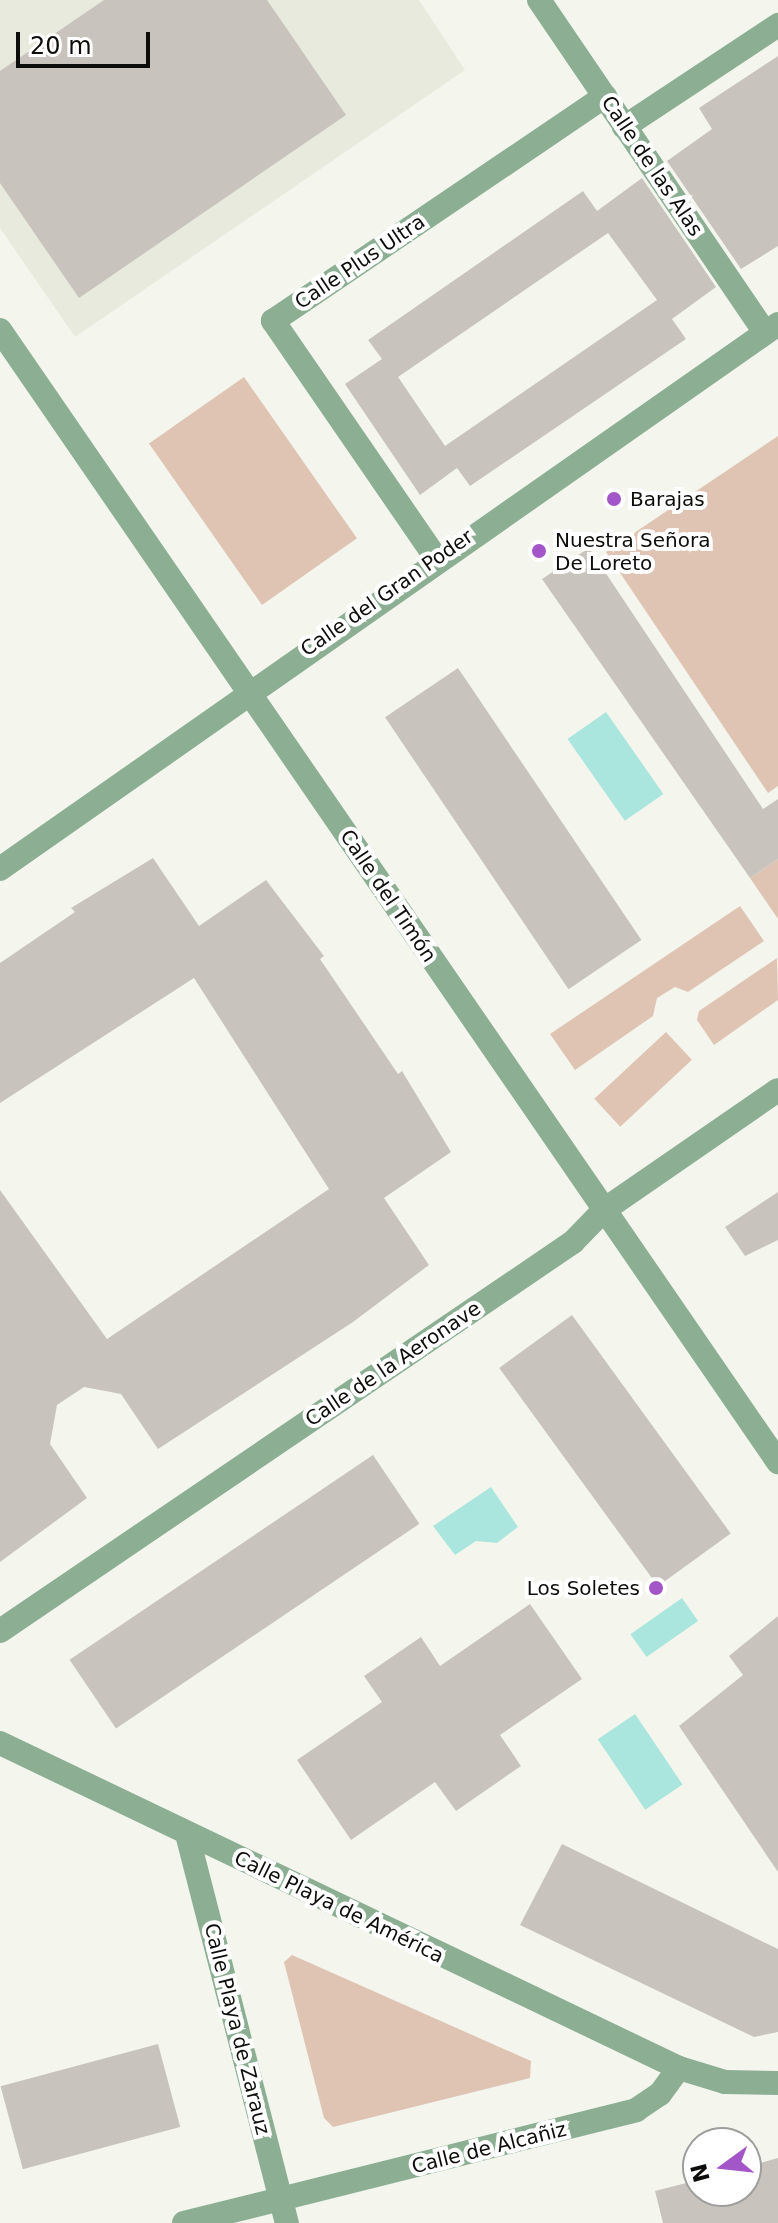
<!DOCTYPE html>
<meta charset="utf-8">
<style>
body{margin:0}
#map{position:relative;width:778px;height:2223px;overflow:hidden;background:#f4f6ee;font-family:"DejaVu Sans",sans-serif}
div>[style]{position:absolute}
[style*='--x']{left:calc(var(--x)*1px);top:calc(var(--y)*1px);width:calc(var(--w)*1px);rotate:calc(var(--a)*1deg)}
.built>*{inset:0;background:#e7eadc}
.green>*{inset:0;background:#dfc4b3;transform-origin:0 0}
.water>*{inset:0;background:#aae6dd;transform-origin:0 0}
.building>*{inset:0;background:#c8c4bd;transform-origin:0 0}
.service>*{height:24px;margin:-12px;padding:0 12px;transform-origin:12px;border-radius:12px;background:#8caf94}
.minor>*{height:24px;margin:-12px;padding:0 12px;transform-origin:12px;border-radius:12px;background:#8caf94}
.dots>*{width:22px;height:22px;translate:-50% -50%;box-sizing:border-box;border:4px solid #fff;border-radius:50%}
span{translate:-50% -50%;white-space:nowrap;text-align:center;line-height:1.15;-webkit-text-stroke:8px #fff;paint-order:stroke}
.street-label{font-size:20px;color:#0d0e0b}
.poi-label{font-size:20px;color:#0d0e0b}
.left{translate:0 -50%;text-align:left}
.right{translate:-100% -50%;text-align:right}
.north{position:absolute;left:682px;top:2127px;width:80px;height:80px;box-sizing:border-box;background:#fff;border:2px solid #9e9f9d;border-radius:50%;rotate:255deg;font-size:22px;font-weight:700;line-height:32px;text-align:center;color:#0d0e0b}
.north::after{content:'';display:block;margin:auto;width:28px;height:36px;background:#a356c8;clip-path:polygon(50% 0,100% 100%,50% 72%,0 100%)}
.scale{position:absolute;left:16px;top:32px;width:134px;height:36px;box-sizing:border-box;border:4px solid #0d0e0b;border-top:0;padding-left:10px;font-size:24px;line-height:28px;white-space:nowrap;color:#0d0e0b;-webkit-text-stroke:6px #fff;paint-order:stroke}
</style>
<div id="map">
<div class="built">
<div style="clip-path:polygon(0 0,419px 0,465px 70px,75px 337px,0 228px)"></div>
</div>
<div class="green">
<div style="left:244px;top:377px;width:197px;height:116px;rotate:55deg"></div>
<div style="clip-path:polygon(778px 436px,778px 786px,768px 793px,606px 552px)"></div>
<div style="clip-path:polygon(778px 859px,778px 919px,750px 878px)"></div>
<div style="clip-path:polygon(740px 906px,764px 941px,688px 992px,675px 987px,657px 998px,653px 1016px,575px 1070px,550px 1034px)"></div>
<div style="clip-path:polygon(777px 958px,778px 1000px,714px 1045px,697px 1020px,699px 1011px)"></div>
<div style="left:666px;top:1032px;width:38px;height:98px;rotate:47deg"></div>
<div style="clip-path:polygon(292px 1955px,531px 2061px,530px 2078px,333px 2127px,324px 2118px,284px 1962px)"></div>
</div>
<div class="water">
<div style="left:606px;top:712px;width:100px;height:47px;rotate:55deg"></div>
<div style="clip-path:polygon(491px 1487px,518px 1527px,497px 1543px,476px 1541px,455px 1555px,433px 1526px)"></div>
<div style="left:682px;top:1598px;width:28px;height:63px;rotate:55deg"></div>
<div style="left:635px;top:1714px;width:85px;height:45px;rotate:56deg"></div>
</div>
<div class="building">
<div style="clip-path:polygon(104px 0,267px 0,346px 115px,79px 298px,0 183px,0 71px)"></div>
<div style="clip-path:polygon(778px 56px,778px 246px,741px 269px,667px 161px,712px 129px,699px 108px)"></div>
<div style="clip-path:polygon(evenodd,642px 178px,716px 287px,672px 319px,686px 339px,470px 486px,457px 468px,420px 495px,345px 384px,382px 359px,368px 340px,583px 191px,597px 211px,642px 178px,608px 233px,657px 300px,445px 446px,398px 377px,608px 233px)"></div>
<div style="clip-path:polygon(589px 548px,763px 809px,778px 799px,778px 859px,750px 878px,542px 579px)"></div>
<div style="left:458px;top:668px;width:328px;height:88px;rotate:56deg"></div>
<div style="clip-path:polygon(153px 858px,199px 926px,266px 880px,324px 956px,320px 959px,398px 1074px,402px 1071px,451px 1152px,384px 1198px,429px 1265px,353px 1322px,158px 1449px,121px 1394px,84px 1387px,57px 1405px,50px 1444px,87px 1498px,0 1562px,0 1190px,107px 1339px,329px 1189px,194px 978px,0 1103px,0 963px,75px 912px,71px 908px)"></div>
<div style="clip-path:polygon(778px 1192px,778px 1240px,745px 1256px,725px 1227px)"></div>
<div style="left:572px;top:1315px;width:270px;height:90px;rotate:54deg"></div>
<div style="left:373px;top:1455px;width:83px;height:366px;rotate:56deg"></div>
<div style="clip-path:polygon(530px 1604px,582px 1679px,500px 1735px,521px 1766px,456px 1811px,435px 1782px,351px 1840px,297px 1760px,382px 1702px,364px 1676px,421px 1637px,440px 1666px)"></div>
<div style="clip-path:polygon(778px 1616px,778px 1872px,679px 1726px,743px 1675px,729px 1656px)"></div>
<div style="clip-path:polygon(562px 1844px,778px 1949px,778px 2032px,754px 2037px,520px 1925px)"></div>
<div style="left:158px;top:2044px;width:86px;height:163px;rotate:75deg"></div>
<div style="clip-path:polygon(778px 2158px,778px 2223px,663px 2223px,655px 2191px,698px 2180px,698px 2191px,746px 2191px,746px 2167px)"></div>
</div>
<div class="service">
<div style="--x:624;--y:127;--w:185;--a:-33.5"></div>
<div style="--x:436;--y:558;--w:288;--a:-124.5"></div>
<div style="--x:273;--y:321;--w:401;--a:-34.1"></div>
</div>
<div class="minor">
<div style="--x:539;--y:0;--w:402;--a:55.8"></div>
<div style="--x:0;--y:330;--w:1374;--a:55.5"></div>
<div style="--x:0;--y:869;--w:950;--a:-35.01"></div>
<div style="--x:0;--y:1631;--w:693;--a:-34.17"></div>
<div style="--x:573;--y:1242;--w:45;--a:-45.9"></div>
<div style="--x:604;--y:1210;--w:211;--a:-34.6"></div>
<div style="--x:0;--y:1743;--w:753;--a:25.58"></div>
<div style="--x:679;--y:2068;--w:48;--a:16.9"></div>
<div style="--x:725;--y:2082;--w:53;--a:1.1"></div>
<div style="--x:187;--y:1834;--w:402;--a:75.6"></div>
<div style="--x:184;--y:2223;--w:466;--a:-14"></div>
<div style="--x:636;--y:2110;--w:29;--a:-34"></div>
<div style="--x:660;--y:2094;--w:32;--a:-54"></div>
</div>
<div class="dots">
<div style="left:614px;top:499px;background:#a356c8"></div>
<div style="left:539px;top:551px;background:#a356c8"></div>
<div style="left:656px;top:1588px;background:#a356c8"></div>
</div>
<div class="street-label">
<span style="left:652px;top:166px;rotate:56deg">Calle de las Alas</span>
<span style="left:360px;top:262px;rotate:-34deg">Calle Plus Ultra</span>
<span style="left:387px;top:593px;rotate:-35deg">Calle del Gran Poder</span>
<span style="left:388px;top:896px;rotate:56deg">Calle del Timón</span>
<span style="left:393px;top:1364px;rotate:-34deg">Calle de la Aeronave</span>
<span style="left:339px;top:1907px;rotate:26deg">Calle Playa de América</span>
<span style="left:237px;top:2029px;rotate:76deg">Calle Playa de Zarauz</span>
<span style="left:489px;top:2148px;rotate:-14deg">Calle de Alcañiz</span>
</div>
<div class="poi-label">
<span class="left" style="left:630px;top:499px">Barajas</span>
<span class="left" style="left:555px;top:552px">Nuestra Señora<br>De Loreto</span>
<span class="right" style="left:640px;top:1588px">Los Soletes</span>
</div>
<div class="north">N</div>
<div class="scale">20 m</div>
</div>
